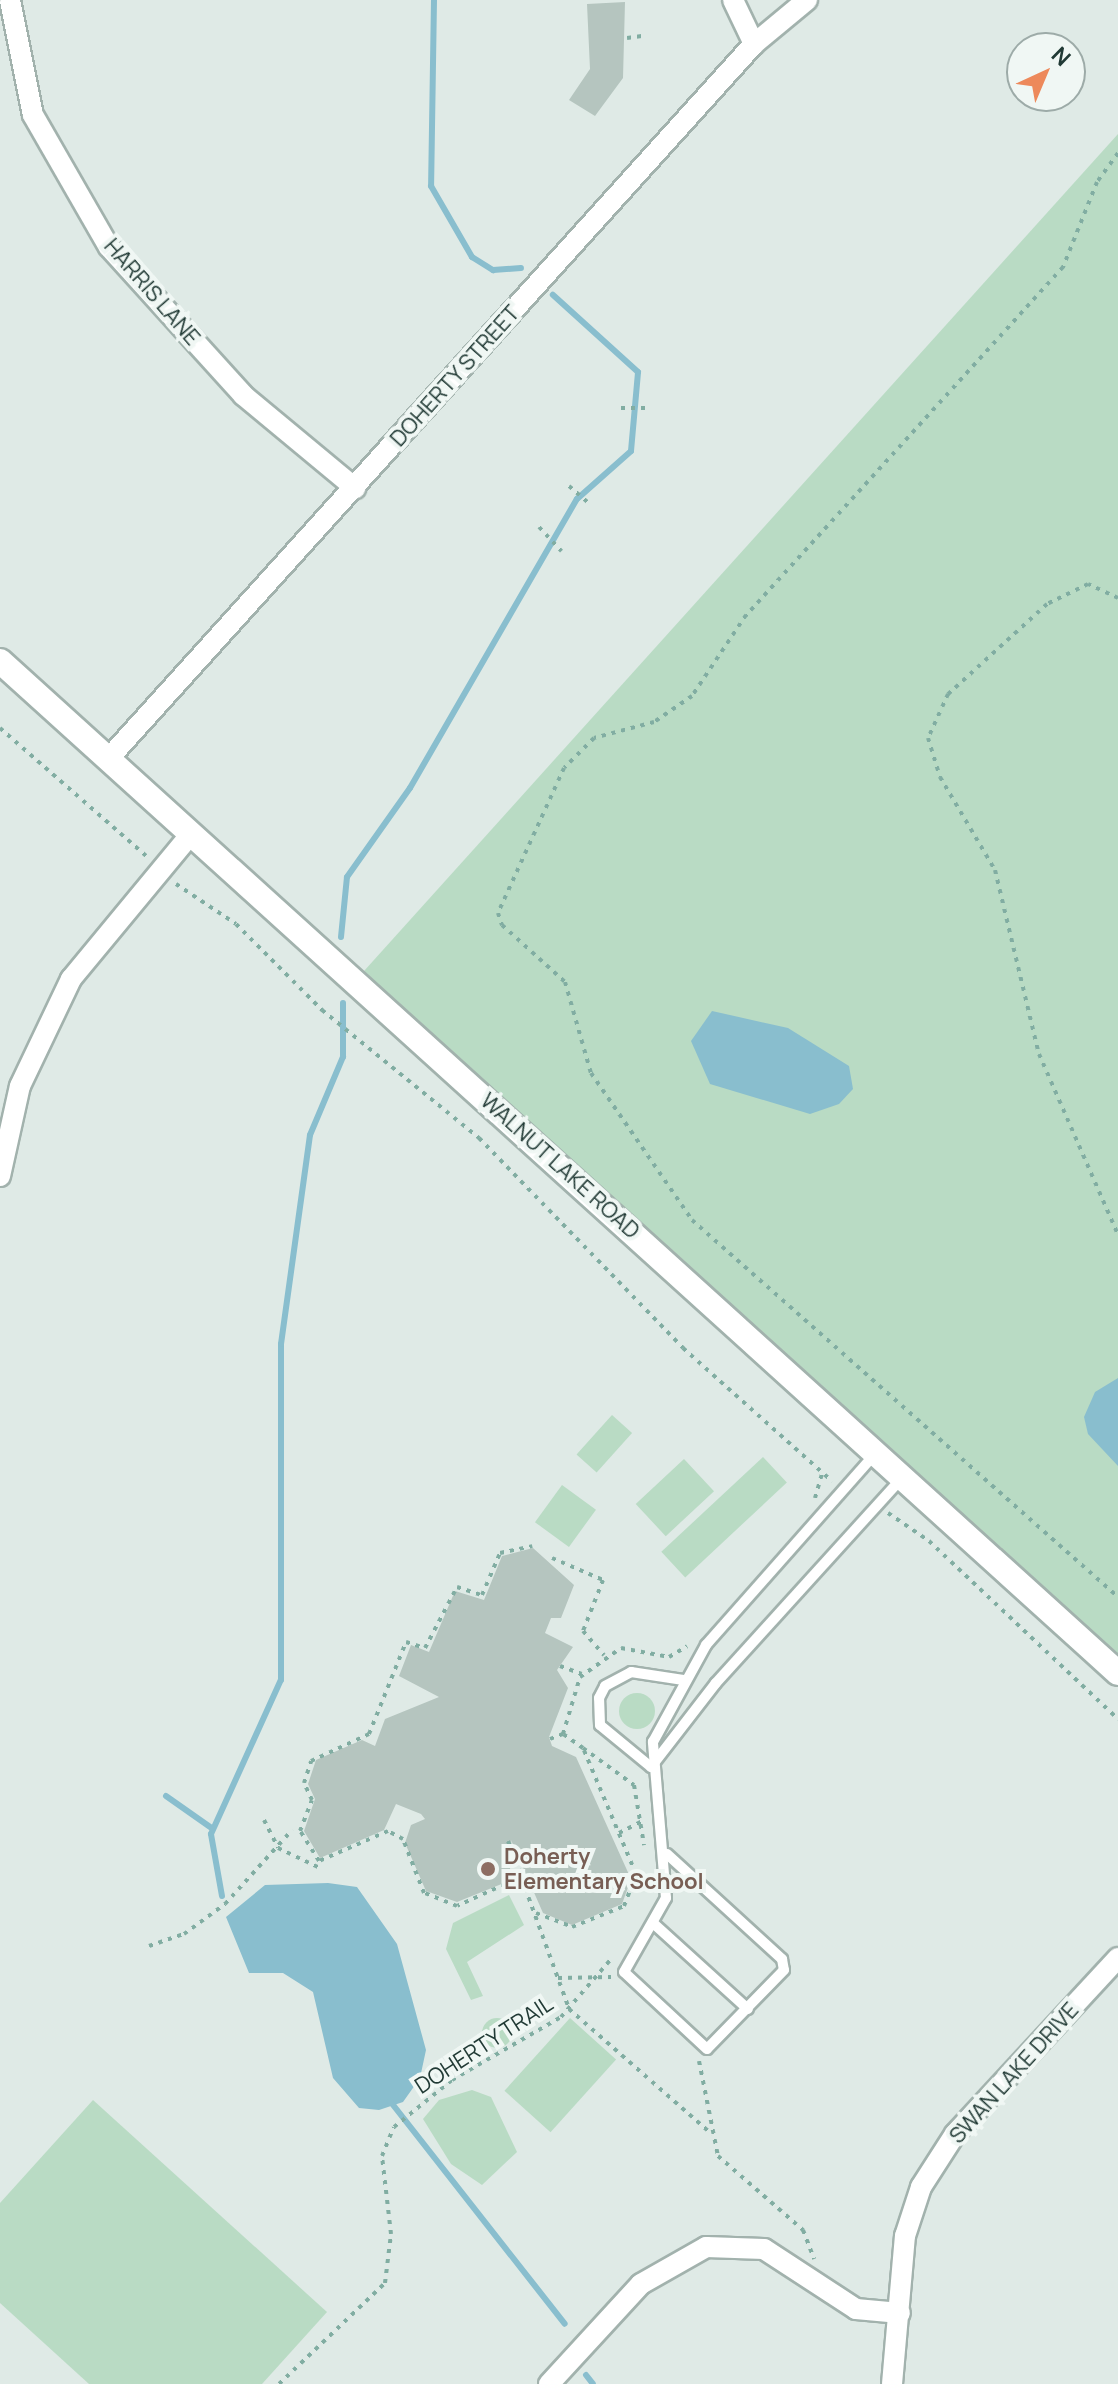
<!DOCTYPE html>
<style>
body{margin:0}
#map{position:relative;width:1118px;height:2384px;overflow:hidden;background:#dfeae6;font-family:Manrope,sans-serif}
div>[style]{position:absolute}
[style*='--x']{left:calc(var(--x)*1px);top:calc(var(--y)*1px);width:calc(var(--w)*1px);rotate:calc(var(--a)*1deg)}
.green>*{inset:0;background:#b9dbc4;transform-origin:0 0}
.round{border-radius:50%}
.water>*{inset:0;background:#89bece}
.stream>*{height:6px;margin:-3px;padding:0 3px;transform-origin:3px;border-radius:3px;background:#89bece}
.building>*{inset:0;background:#b5c5bf}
.path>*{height:4px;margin-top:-2px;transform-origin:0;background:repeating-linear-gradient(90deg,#81ada2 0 4px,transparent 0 10px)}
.roads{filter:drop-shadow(2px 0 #a2b2ad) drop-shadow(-2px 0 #a2b2ad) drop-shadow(0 2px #a2b2ad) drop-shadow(0 -2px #a2b2ad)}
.service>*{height:10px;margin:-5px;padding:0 5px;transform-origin:5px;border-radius:5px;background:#fff}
.minor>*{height:20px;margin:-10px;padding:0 10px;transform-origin:10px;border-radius:10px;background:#fff}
.tertiary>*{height:24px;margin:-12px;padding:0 12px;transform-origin:12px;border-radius:12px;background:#fff}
.dots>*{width:22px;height:22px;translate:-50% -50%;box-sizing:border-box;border:4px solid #f0f7f4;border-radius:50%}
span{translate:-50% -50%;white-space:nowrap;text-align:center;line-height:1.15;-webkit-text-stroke:8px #f0f7f4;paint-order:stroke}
.street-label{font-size:22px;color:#213a35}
.education-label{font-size:22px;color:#785e54;font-weight:700}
.left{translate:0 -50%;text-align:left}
.north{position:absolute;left:1006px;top:32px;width:80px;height:80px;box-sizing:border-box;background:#f0f7f4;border:2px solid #9daba8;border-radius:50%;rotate:44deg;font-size:22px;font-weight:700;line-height:32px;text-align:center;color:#213a35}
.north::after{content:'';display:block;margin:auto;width:28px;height:36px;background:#ed895b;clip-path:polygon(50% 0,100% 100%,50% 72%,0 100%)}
</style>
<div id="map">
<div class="green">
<div style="clip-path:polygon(1118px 134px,1118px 1669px,355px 981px)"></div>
<div style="left:612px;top:1415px;width:27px;height:53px;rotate:42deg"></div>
<div style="left:763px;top:1457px;width:35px;height:139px;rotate:47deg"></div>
<div style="left:684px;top:1459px;width:44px;height:66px;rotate:47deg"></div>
<div style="left:562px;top:1485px;width:42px;height:46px;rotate:36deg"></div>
<div class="round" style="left:619px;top:1693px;width:36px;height:36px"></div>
<div style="clip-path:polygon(509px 1895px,524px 1925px,467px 1962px,483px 1996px,471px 2000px,446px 1949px,453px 1923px)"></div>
<div style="left:570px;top:2018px;width:62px;height:98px;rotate:42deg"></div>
<div class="round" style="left:482px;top:2018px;width:30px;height:30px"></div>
<div style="clip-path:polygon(472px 2090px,491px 2097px,517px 2152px,482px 2185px,451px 2164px,423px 2119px,439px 2100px)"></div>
<div style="clip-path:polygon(93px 2100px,327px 2312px,262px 2384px,89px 2384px,0 2303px,0 2203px)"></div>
</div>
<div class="water">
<div style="clip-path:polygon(712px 1011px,788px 1028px,849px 1066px,853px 1089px,839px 1104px,810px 1114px,710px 1084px,691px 1041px)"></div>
<div style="clip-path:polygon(1118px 1378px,1118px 1466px,1088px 1434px,1084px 1417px,1095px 1392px)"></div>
<div style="clip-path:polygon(328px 1883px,357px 1887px,397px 1944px,426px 2050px,420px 2078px,403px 2102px,379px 2110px,359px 2108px,333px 2078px,313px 1992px,283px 1973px,249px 1973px,226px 1917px,265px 1885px)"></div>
</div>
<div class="stream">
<div style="--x:434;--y:0;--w:186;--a:90.9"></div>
<div style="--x:431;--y:186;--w:82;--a:60"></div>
<div style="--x:472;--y:257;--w:25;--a:32"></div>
<div style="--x:493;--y:270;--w:28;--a:-4"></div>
<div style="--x:341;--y:937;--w:60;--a:-84.3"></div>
<div style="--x:347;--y:877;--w:109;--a:-54.7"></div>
<div style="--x:410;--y:788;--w:334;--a:-60"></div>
<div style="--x:577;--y:499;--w:72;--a:-41.6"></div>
<div style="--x:631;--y:451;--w:79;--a:-84.9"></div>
<div style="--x:638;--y:372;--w:115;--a:-137.8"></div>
<div style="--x:166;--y:1796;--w:57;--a:35.1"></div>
<div style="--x:222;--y:1896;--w:63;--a:-100.1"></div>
<div style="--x:211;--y:1834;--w:169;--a:-65.6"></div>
<div style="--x:281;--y:1680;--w:336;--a:-90"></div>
<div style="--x:281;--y:1344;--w:211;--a:-82.1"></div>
<div style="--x:310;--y:1135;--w:85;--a:-67.1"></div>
<div style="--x:343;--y:1057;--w:54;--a:-90"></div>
<div style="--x:390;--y:2101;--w:283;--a:51.9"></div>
<div style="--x:586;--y:2375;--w:11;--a:52"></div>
</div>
<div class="building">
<div style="clip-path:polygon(625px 2px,623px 78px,595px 116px,569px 100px,590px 69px,587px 4px)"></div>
<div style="clip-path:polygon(533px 1548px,574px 1585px,561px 1618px,551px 1618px,545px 1633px,573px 1647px,557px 1670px,568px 1688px,549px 1737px,552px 1746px,576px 1757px,631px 1879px,622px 1904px,572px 1925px,543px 1913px,511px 1840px,514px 1859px,504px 1883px,457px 1902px,426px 1891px,405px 1843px,411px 1825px,425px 1819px,421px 1814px,396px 1804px,384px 1830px,320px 1858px,304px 1831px,315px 1799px,308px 1784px,316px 1760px,362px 1740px,375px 1746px,385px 1719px,439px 1697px,399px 1676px,411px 1645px,429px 1652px,455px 1591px,484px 1600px,502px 1556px)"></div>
</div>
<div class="path">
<div style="--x:627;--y:38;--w:15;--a:-8"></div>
<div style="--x:1118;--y:153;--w:36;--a:126"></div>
<div style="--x:1097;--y:182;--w:92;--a:111.8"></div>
<div style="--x:1063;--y:267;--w:471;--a:132.3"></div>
<div style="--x:746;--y:615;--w:97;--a:123.7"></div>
<div style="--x:692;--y:696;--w:46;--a:145.6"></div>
<div style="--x:654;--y:722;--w:62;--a:165.1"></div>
<div style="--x:594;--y:738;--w:42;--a:135"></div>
<div style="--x:564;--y:768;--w:159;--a:114.5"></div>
<div style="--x:498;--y:913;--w:13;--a:72"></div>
<div style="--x:502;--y:925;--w:85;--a:42.1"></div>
<div style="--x:565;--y:982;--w:95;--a:74.1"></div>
<div style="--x:591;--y:1073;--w:178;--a:55.5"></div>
<div style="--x:692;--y:1220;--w:569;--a:41.51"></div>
<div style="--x:621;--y:408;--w:27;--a:0"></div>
<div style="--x:569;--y:486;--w:29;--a:41"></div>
<div style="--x:539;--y:527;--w:33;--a:47"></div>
<div style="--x:1118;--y:598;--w:33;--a:-155"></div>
<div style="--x:1088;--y:584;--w:46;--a:154"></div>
<div style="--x:1047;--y:604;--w:134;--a:137.7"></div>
<div style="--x:948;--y:694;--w:48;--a:114.4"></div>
<div style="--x:928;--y:738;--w:41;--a:72.9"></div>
<div style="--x:940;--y:777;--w:108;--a:59.4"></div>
<div style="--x:995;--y:870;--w:189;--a:76.6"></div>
<div style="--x:1039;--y:1054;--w:197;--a:66.4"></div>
<div style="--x:0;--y:728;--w:194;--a:41.2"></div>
<div style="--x:176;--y:884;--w:72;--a:33.7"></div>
<div style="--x:236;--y:924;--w:122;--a:45"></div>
<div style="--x:322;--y:1010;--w:203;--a:39.2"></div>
<div style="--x:479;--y:1138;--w:293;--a:45.8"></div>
<div style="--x:683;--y:1348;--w:200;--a:41.8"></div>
<div style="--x:815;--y:1498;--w:25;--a:-74"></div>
<div style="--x:888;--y:1513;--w:50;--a:34.3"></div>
<div style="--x:929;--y:1541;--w:260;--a:43.3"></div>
<div style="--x:552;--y:1558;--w:56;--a:23.3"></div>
<div style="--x:603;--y:1580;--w:55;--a:111.4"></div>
<div style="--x:583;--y:1631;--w:32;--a:49"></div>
<div style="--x:560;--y:1666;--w:23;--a:20"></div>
<div style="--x:550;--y:1739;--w:14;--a:-21"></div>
<div style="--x:583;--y:1748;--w:63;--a:36"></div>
<div style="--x:634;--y:1785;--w:61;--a:80.5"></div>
<div style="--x:264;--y:1820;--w:31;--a:63"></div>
<div style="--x:278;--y:1848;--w:47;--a:25.5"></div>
<div style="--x:619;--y:1833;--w:25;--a:-27"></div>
<div style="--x:508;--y:1841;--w:179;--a:70"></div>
<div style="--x:569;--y:2009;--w:190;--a:41.2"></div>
<div style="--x:523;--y:1876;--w:72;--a:155.6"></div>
<div style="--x:457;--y:1906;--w:35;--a:-158"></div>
<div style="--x:424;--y:1893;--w:58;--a:-111.3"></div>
<div style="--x:403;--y:1839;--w:17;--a:-152"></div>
<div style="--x:388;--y:1831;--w:75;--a:156.5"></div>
<div style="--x:319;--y:1861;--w:36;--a:-122"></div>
<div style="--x:300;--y:1831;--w:33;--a:-69"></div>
<div style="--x:312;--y:1800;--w:19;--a:-115"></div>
<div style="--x:304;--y:1783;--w:23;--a:-72"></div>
<div style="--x:311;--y:1761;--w:64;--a:-25"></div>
<div style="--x:369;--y:1734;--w:99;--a:-68.1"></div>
<div style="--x:406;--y:1642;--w:20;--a:18"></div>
<div style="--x:425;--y:1648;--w:69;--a:-62.3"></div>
<div style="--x:457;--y:1587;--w:26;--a:18"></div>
<div style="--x:482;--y:1595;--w:46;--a:-66.8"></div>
<div style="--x:500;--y:1553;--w:33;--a:-12"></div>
<div style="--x:536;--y:1913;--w:39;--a:21"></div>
<div style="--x:572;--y:1927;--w:56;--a:-22"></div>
<div style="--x:624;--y:1906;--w:34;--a:-69"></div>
<div style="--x:636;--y:1874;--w:137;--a:-112.8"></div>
<div style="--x:583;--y:1748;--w:24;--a:-145"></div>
<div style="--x:563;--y:1734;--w:59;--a:-73.4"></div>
<div style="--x:580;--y:1677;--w:50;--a:-35.3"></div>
<div style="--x:621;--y:1648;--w:49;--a:10.6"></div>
<div style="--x:669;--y:1657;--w:21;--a:-31"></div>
<div style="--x:149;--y:1946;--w:37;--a:-19"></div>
<div style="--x:184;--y:1934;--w:51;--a:-36.2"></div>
<div style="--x:225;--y:1904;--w:100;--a:-47.8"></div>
<div style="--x:558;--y:1978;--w:53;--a:-1.1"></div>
<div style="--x:699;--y:2061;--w:97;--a:78.7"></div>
<div style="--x:718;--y:2156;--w:113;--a:41"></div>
<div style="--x:803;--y:2230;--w:31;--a:69"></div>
<div style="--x:279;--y:2384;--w:146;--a:-43.6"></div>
<div style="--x:385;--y:2283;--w:49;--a:-83"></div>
<div style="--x:391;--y:2234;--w:79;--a:-96.6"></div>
<div style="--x:382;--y:2156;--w:31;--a:-68"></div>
<div style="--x:394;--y:2127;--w:75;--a:-39"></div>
<div style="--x:452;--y:2080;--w:126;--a:-30"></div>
<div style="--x:561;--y:2017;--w:78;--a:-49.2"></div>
</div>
<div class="roads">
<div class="service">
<div style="--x:651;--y:1767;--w:106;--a:-52.3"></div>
<div style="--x:716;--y:1683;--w:275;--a:-47.8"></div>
<div style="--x:651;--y:1767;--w:66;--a:-140.5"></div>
<div style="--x:600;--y:1725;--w:27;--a:-92"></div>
<div style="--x:599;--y:1698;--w:13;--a:-63"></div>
<div style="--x:605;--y:1686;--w:30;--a:-28"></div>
<div style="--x:631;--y:1672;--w:53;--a:8.7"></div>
<div style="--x:667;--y:1854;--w:156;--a:42.4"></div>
<div style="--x:782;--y:1959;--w:11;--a:80"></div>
<div style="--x:784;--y:1970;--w:110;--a:134.3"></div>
<div style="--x:707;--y:2049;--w:113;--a:-137.1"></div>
<div style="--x:624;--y:1972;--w:85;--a:-60.4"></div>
<div style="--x:666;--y:1898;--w:157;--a:-94.8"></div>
<div style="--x:653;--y:1742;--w:111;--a:-61.3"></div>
<div style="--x:706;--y:1645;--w:256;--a:-48.5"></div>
<div style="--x:653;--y:1923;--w:128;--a:42.2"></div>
</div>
<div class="minor">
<div style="--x:10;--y:0;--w:117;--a:78.7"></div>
<div style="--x:33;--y:115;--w:152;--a:60.1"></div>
<div style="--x:109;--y:247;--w:200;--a:47.8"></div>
<div style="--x:243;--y:395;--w:146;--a:39.7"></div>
<div style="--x:733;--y:0;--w:49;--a:64.5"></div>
<div style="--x:109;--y:758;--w:962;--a:-47.91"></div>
<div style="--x:754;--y:44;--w:69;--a:-39.7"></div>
<div style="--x:0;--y:1176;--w:92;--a:-77.5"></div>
<div style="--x:20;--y:1086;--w:119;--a:-64.5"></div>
<div style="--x:71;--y:979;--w:188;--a:-50.4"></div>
<div style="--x:549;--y:2384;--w:136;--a:-47.4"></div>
<div style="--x:641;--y:2284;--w:75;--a:-29.6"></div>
<div style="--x:706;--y:2247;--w:58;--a:2"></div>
<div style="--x:764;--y:2249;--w:110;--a:33.1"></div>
<div style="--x:856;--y:2309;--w:44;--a:5.2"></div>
<div style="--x:892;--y:2384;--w:149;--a:-85"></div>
<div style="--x:905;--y:2236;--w:52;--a:-71.9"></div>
<div style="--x:921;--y:2187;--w:63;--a:-57.3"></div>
<div style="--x:955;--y:2134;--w:240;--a:-47.2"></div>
</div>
<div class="tertiary">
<div style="--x:0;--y:661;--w:1508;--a:42.15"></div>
</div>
</div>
<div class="dots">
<div style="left:488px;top:1869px;background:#8d6e63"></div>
</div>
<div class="street-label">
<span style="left:152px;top:292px;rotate:49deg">HARRIS LANE</span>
<span style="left:455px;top:376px;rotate:-48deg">DOHERTY STREET</span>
<span style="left:560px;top:1166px;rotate:42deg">WALNUT LAKE ROAD</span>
<span style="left:484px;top:2045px;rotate:-33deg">DOHERTY TRAIL</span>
<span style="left:1014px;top:2073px;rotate:-48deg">SWAN LAKE DRIVE</span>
</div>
<div class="education-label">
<span class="left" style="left:504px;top:1869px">Doherty<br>Elementary School</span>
</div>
<div class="north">N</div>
</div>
